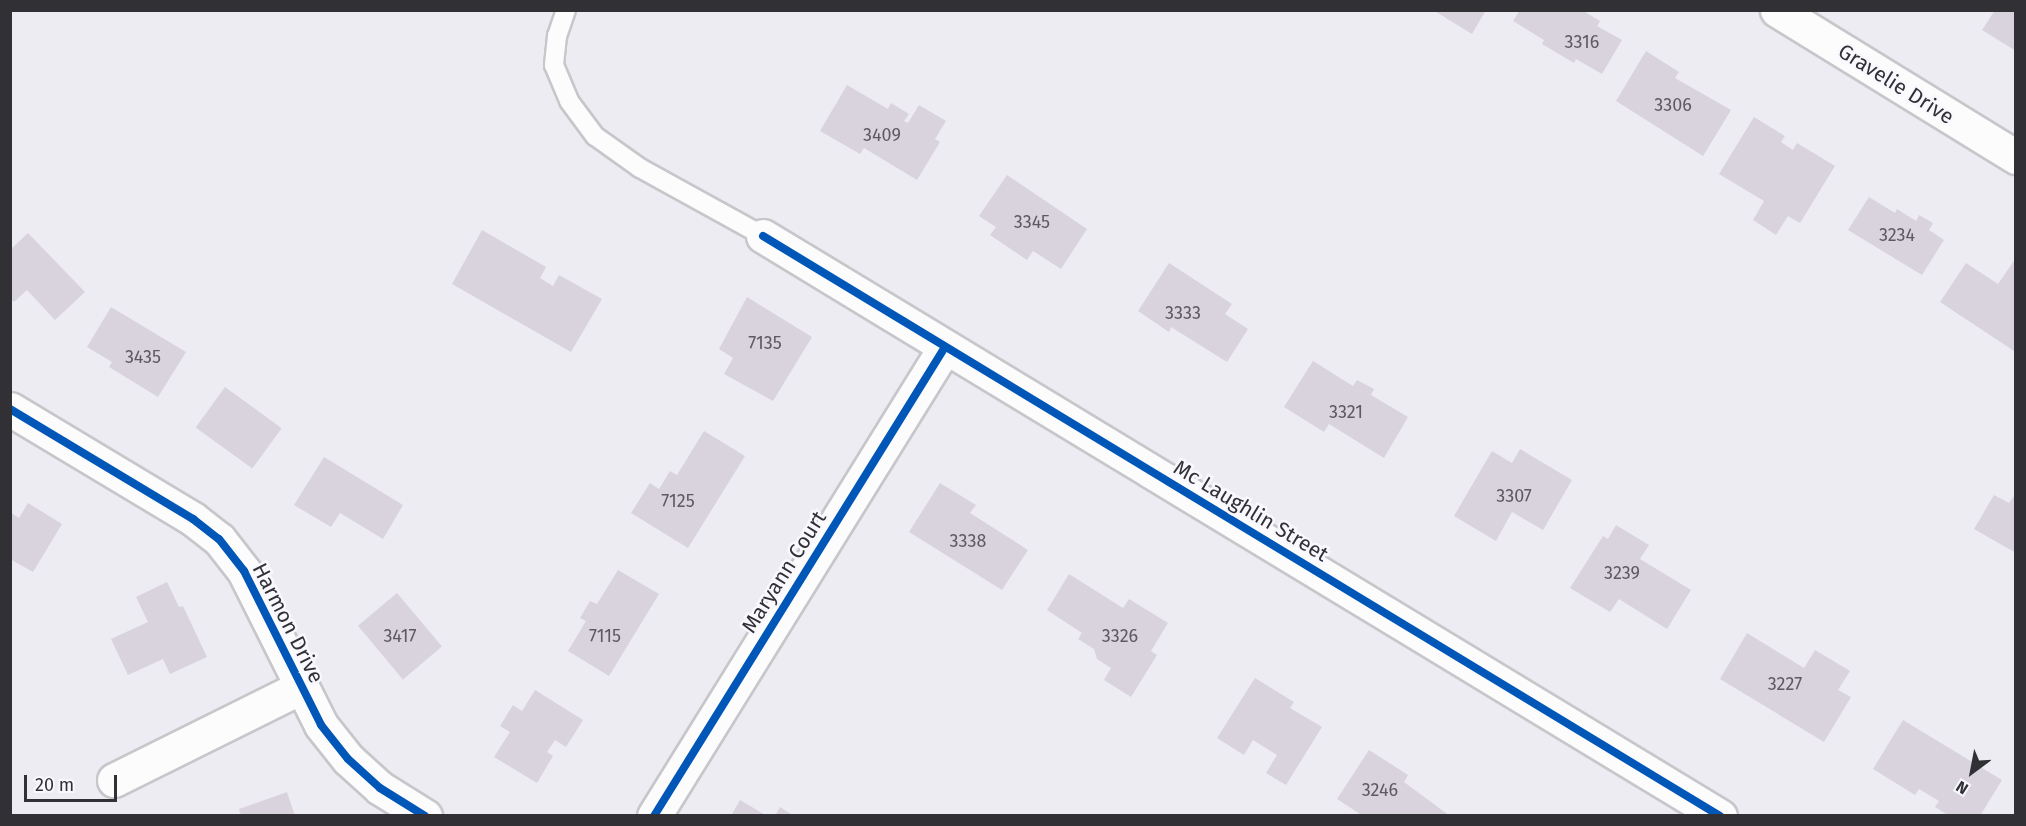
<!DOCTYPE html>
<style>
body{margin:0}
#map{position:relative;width:2026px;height:826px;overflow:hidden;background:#edecf2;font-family:"Fira Sans",sans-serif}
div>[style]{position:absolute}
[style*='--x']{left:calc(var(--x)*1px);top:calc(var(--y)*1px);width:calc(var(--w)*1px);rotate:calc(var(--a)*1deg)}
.building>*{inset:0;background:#d9d3de;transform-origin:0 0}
.roads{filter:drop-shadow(2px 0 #c7c7cb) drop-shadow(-2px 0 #c7c7cb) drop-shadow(0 2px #c7c7cb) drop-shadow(0 -2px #c7c7cb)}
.service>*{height:18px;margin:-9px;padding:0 9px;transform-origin:9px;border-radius:9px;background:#fcfcfd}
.minor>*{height:33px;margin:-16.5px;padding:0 16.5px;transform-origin:16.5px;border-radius:16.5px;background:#fcfcfd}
.cycleway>*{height:8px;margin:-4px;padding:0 4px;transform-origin:4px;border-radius:4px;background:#0057b8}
span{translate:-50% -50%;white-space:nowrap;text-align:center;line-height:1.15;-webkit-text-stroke:5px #f8f8fe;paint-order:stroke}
.number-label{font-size:18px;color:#5d5b61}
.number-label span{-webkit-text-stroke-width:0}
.street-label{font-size:21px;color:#313135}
.frame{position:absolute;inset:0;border:12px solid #313135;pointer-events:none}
.north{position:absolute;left:1942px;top:742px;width:60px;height:60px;-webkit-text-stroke:4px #f8f8fe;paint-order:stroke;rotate:212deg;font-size:16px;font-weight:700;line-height:24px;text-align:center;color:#313135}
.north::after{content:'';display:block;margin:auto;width:21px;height:27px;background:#313135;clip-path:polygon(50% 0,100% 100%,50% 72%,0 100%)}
.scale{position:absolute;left:24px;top:775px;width:93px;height:27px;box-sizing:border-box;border:3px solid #313135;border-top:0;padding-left:8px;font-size:18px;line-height:21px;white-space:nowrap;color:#313135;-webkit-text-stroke:4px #f8f8fe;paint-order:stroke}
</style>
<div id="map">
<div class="building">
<div style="clip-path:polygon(1433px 10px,1486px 10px,1472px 34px)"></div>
<div style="clip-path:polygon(1520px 10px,1582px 10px,1600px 21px,1597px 26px,1622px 40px,1602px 74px,1576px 59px,1574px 63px,1542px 44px,1544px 40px,1513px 21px)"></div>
<div style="clip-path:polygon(1995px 10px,2016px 10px,2016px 51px,1982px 30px)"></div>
<div style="clip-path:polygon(1646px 51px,1679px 72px,1675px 78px,1731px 110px,1703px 156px,1616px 101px)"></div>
<div style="clip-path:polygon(847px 85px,888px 109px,891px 103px,909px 114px,904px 121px,908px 123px,919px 105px,946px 121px,935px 139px,940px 142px,917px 180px,864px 148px,860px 154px,820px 131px)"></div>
<div style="clip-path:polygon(1754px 117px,1785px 136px,1781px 142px,1793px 150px,1797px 143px,1835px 166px,1800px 223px,1788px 216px,1776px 235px,1753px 220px,1764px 201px,1719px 174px)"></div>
<div style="clip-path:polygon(1007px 175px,1087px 229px,1061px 269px,1033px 251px,1027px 260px,990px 235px,996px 227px,979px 216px)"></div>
<div style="clip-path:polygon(1869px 197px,1895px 213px,1897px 209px,1916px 221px,1919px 215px,1933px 223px,1929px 230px,1944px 240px,1922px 275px,1848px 230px)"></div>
<div style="clip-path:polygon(482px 230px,546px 267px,540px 278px,553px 286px,559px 275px,602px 299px,571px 352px,452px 284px)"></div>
<div style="clip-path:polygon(28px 233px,85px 292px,55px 320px,27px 290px,14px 302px,10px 298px,10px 250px)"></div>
<div style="clip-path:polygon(2016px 258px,2016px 349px,2014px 351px,1940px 302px,1966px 263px,1998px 284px)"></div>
<div style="clip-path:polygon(1169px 263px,1232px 304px,1225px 314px,1248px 329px,1227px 362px,1171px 327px,1169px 332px,1138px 311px)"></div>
<div style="clip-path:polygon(747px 297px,812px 337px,773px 401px,724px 374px,733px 358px,719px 349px)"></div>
<div style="clip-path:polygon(111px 307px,186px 352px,158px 397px,109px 367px,112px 362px,87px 347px)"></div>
<div style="clip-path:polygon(1313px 361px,1353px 386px,1357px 380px,1374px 389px,1371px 395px,1408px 417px,1384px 458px,1329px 424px,1324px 432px,1284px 407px)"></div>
<div style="left:225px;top:387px;width:70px;height:50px;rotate:36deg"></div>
<div style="clip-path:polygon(704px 431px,745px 456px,688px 548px,631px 513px,650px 483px,659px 489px,670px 471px,677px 475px)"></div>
<div style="clip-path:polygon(1520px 449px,1572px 480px,1543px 530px,1512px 512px,1496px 541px,1454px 516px,1492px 451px,1512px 463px)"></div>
<div style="clip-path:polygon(324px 457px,403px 505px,383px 539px,340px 513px,331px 527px,294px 505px)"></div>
<div style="clip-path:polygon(940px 483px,976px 505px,970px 513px,1028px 550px,1002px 590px,909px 532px)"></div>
<div style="clip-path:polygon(2016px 493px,2016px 553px,1974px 529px,1994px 495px,2009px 503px)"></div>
<div style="clip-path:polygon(28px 503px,62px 524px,33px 572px,10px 559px,10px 512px,19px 518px)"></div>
<div style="clip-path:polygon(1616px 525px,1649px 545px,1640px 559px,1691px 590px,1667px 629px,1619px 599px,1610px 612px,1570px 588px,1603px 536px,1608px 539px)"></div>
<div style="clip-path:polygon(618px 570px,659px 594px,609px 676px,568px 651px,586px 621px,580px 618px,590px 601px,597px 604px)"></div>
<div style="clip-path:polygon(1069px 574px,1123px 608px,1129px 599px,1168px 623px,1151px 651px,1157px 655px,1131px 697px,1104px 680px,1111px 668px,1097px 659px,1094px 649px,1078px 639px,1082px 633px,1047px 610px)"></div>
<div style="clip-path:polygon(167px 582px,179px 607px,183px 606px,207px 657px,170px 674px,163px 659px,128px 675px,111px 639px,148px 622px,136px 597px)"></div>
<div style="left:397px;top:593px;width:70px;height:51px;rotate:50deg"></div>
<div style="clip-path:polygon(1747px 633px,1804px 668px,1815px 650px,1850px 671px,1838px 690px,1851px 697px,1824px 742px,1720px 679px)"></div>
<div style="clip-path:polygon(1255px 678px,1294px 702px,1290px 708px,1322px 727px,1286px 785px,1266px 773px,1277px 755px,1253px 740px,1244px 755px,1217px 738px)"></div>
<div style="clip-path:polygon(535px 690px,583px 720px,566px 747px,555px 740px,547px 752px,553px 756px,537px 783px,494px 757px,510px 732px,500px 726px,513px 705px,522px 711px)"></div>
<div style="clip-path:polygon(1903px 720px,2002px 780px,1980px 816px,1949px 816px,1935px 807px,1939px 801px,1919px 789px,1915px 795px,1873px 769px)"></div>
<div style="clip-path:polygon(1369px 750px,1408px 775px,1404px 782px,1450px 816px,1363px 816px,1337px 799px)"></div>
<div style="clip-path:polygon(287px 792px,295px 816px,241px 816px,239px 809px)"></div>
<div style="clip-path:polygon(740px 800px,767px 816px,731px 816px)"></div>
<div style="clip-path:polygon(780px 807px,794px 816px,775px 816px)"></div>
</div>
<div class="roads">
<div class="service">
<div style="--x:566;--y:10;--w:28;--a:109"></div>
<div style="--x:557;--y:36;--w:29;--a:96"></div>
<div style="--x:554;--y:65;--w:39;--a:67"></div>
<div style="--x:569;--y:101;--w:44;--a:53.4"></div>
<div style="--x:595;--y:136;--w:55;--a:35.4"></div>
<div style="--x:640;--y:168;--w:141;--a:28.9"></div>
</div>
<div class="minor">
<div style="--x:1777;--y:10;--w:281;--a:31.6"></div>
<div style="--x:763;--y:236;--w:1119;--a:31.22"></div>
<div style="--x:10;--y:409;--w:214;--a:31"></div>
<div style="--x:193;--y:519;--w:33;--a:38"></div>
<div style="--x:219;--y:539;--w:41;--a:52"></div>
<div style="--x:244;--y:571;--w:172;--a:63.4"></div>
<div style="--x:321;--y:725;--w:43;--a:51.5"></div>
<div style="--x:348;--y:759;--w:43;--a:42.2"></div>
<div style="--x:380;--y:788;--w:53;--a:31.9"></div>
<div style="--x:114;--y:780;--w:209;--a:-26.4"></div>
<div style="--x:654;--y:816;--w:552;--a:-58.18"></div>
</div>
</div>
<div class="cycleway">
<div style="--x:763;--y:236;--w:1119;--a:31.22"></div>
<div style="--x:10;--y:409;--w:214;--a:31"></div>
<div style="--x:193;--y:519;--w:33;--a:38"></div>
<div style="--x:219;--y:539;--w:41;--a:52"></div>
<div style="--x:244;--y:571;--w:172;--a:63.4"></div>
<div style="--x:321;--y:725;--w:43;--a:51.5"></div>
<div style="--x:348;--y:759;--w:43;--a:42.2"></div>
<div style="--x:380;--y:788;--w:53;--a:31.9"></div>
<div style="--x:654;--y:816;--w:552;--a:-58.18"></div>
</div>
<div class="number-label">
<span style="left:1582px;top:42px">3316</span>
<span style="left:1673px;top:105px">3306</span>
<span style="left:882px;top:135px">3409</span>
<span style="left:1032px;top:222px">3345</span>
<span style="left:1897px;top:235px">3234</span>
<span style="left:1183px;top:313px">3333</span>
<span style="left:765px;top:343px">7135</span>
<span style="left:143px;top:357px">3435</span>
<span style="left:1346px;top:412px">3321</span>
<span style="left:1514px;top:496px">3307</span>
<span style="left:678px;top:501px">7125</span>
<span style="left:968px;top:541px">3338</span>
<span style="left:1622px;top:573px">3239</span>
<span style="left:400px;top:636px">3417</span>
<span style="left:605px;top:636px">7115</span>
<span style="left:1120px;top:636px">3326</span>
<span style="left:1785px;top:684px">3227</span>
<span style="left:1380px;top:790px">3246</span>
</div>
<div class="street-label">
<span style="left:1896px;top:84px;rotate:32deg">Gravelie Drive</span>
<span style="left:1251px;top:511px;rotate:31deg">Mc Laughlin Street</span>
<span style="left:784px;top:572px;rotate:-58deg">Maryann Court</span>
<span style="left:288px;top:623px;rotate:63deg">Harmon Drive</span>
</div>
<div class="frame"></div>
<div class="north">N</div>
<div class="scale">20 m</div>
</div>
